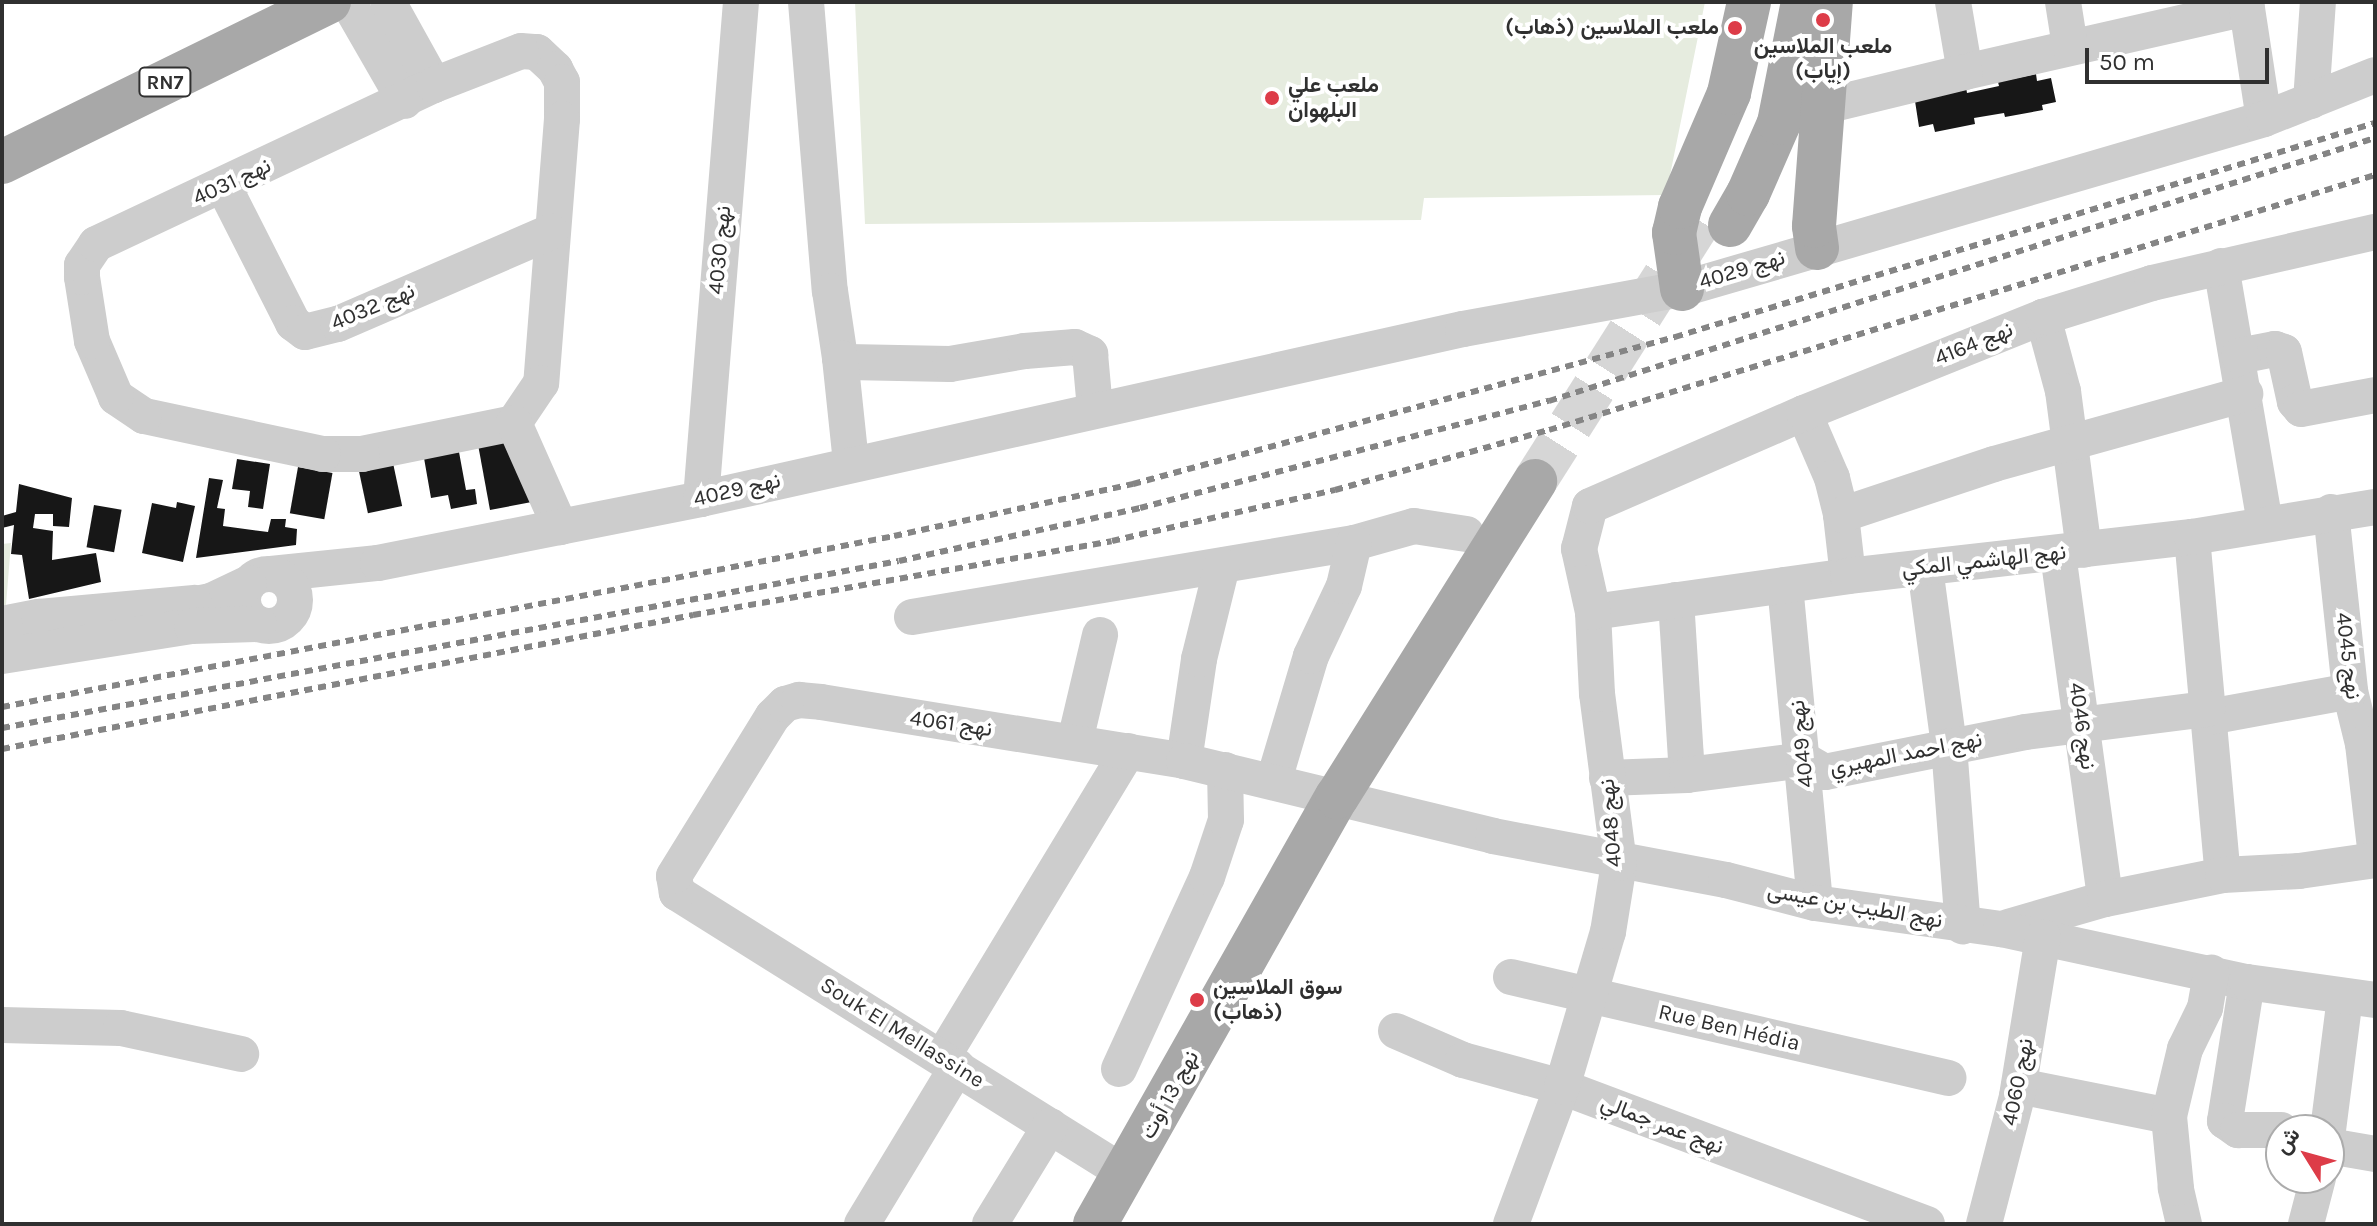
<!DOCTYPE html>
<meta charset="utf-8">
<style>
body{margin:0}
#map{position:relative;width:2377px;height:1226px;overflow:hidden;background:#fff;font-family:Karla,Vazirmatn,sans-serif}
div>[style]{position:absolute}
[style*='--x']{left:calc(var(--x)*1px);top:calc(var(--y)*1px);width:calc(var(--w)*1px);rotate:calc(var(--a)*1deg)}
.green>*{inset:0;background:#e6ecdf}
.building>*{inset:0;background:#171717;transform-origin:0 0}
.major-tunnel>*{height:44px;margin-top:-22px;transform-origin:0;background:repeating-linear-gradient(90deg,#d6d6d6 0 44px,transparent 0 66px)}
.minor>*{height:36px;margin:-18px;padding:0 18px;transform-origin:18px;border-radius:18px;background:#cdcdcd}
.minor>.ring{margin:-18px;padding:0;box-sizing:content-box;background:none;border:36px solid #cdcdcd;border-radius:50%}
.major>*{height:44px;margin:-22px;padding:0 22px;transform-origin:22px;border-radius:22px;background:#a8a8a8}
.rail>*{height:6px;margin-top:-3px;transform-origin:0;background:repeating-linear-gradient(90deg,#858585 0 8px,transparent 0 14px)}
.dots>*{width:22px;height:22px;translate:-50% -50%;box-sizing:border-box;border:4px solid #fff;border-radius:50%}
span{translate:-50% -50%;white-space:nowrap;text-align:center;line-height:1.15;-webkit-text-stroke:8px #fff;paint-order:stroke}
.shield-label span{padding:2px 6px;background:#fff;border:2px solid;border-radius:6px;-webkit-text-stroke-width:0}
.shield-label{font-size:20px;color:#303030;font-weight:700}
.poi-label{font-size:22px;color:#303030;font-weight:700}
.right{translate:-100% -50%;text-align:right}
.left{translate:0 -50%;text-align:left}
.street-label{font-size:22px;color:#303030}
.frame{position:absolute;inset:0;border:4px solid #303030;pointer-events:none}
.north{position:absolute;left:2265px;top:1114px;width:80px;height:80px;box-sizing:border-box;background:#fff;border:2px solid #acacac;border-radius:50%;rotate:307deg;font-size:22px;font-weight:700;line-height:32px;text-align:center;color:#303030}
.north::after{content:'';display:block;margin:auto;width:28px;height:36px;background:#dd3c48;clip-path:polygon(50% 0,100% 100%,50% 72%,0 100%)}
.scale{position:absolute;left:2085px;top:48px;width:184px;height:36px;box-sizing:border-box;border:4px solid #303030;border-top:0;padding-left:10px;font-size:24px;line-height:28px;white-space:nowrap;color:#303030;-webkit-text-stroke:6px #fff;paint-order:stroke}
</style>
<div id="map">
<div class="green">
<div style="clip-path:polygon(855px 2px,1705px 2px,1666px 195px,1424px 198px,1421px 220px,865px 224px)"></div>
<div style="clip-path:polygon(11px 543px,6px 605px,2px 606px,2px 544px)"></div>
</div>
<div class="building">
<div style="clip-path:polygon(2036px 74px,2037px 81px,2051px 78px,2056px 102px,2042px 105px,2043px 110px,2005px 117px,2004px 113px,1974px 118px,1975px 124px,1935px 132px,1933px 124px,1919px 127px,1915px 101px,1966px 87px,1967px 93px,1999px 86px,1998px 82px)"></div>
<div style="clip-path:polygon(502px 434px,537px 501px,490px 510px,477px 439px)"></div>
<div style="clip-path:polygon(459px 452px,466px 490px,475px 489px,477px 504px,451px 509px,448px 495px,431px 498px,424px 458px)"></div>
<div style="clip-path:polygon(237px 459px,270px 464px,263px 509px,248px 507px,250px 491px,232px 489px)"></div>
<div style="left:393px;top:463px;width:44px;height:35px;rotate:78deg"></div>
<div style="left:298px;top:467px;width:35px;height:47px;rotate:10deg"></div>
<div style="clip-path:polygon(209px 478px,223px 480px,217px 508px,225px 509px,223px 526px,268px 532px,271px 519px,286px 519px,285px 527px,297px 529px,296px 545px,196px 558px)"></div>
<div style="clip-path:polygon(19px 484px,72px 498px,69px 527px,53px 526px,53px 514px,35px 514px,33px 528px,53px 531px,52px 560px,96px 553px,101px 582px,29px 599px,22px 555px,11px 554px,14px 525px,2px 528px,2px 516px,16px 512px)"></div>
<div style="clip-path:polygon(177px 502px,195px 506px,183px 562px,142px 553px,152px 503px,176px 508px)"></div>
<div style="left:94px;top:505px;width:28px;height:43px;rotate:10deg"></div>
</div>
<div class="major-tunnel">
<div style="--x:1535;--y:481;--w:319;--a:-57.6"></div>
</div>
<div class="minor">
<div style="--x:348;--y:2;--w:114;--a:60.1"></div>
<div style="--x:388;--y:2;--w:95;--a:61"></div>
<div style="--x:806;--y:2;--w:290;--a:85.3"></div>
<div style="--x:830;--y:291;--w:68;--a:81.5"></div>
<div style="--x:840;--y:358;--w:8;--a:30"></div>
<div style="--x:847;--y:362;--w:103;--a:1.1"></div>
<div style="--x:950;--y:364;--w:76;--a:-9.8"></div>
<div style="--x:1025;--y:351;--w:50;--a:-4.6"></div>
<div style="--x:1075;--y:347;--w:17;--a:25"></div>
<div style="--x:1090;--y:354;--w:55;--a:84.8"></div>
<div style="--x:1953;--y:2;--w:71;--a:80.3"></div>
<div style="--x:1965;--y:72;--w:289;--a:-12.8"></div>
<div style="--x:2063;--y:2;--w:45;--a:81"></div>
<div style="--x:2246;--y:2;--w:118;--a:81.3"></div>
<div style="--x:521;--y:51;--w:16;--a:4"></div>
<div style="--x:537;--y:52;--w:25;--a:43"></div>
<div style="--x:555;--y:69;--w:15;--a:62"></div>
<div style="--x:562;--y:82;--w:37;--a:90"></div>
<div style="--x:562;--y:119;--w:265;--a:94.5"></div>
<div style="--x:541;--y:383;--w:48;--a:124"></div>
<div style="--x:514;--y:423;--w:155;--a:168.5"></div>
<div style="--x:362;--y:454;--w:39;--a:180"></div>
<div style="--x:323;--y:454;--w:183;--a:-168"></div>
<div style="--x:144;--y:416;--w:34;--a:-146"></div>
<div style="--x:116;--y:397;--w:61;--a:-113.2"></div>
<div style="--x:92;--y:341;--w:65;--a:-98.9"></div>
<div style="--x:82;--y:277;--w:12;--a:-90"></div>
<div style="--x:82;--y:265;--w:25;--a:-56"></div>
<div style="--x:96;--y:244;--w:374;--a:-25.2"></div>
<div style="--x:434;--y:85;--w:93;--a:-21.3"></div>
<div style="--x:2311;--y:101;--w:99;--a:-86"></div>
<div style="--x:1825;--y:106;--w:144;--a:-13.7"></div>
<div style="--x:224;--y:187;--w:153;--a:63.1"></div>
<div style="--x:293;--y:323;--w:15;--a:37"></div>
<div style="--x:305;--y:332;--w:34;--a:-14"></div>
<div style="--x:338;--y:324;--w:232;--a:-23.4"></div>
<div style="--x:2221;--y:266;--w:261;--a:80.3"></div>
<div style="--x:2043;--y:317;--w:77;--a:74.9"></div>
<div style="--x:2063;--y:391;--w:160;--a:82.5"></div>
<div style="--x:2239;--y:356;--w:37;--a:-11"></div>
<div style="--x:2275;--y:349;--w:9;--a:18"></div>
<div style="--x:2284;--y:352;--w:51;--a:77.6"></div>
<div style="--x:2295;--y:402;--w:9;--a:49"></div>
<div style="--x:2301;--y:409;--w:75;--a:-10.7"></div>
<div style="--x:840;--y:358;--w:106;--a:84"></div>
<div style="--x:1804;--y:413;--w:71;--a:66.7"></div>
<div style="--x:1832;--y:478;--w:38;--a:76"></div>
<div style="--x:1841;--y:515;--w:61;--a:83.5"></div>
<div style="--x:514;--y:423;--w:114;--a:66.1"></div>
<div style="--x:701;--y:499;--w:499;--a:-85.4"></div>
<div style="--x:2331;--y:512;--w:180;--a:83.9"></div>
<div style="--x:2350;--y:691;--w:55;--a:76.2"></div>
<div style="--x:2363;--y:744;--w:104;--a:83.4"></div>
<div style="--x:1841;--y:515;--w:161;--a:-18.4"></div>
<div style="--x:1994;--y:464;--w:261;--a:-15.6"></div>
<div style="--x:2192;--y:537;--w:339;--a:84.8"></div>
<div style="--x:2058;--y:554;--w:348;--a:82.2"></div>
<div style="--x:1925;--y:568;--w:180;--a:82.3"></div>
<div style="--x:1949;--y:746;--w:181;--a:85.6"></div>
<div style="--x:271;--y:574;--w:108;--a:-5.9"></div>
<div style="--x:378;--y:563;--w:329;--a:-11.2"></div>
<div style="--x:701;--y:499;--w:781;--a:-12.58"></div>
<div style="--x:1463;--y:329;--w:223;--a:-10.4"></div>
<div style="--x:1682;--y:289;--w:606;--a:-16.28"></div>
<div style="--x:2264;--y:119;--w:119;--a:-21.6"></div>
<div class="ring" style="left:243px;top:574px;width:16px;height:16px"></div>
<div style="--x:1785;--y:585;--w:319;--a:84.6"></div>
<div style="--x:1676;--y:600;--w:175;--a:86.4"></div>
<div style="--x:171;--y:609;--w:41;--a:-11.3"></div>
<div style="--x:211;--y:601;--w:42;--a:-25.3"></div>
<div style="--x:1593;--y:612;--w:258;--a:-8"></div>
<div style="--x:1848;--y:576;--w:346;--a:-6.5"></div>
<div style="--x:2192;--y:537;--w:185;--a:-9.3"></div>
<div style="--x:912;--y:617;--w:448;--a:-9.5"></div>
<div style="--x:1354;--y:543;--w:62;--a:-15.8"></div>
<div style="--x:1414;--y:526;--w:53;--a:8.7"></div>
<div style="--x:2;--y:624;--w:38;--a:-11"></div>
<div style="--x:39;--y:617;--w:156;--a:-5.2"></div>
<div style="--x:2;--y:656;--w:192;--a:-9"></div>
<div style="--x:192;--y:626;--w:67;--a:-1.7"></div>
<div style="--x:2209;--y:717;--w:143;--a:-10.4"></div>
<div style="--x:1075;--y:741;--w:109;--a:-76.7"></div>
<div style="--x:1184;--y:761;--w:103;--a:-81.6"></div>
<div style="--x:1199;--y:659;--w:96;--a:-76.1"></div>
<div style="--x:1607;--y:778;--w:80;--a:-2.1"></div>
<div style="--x:1687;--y:775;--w:118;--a:-7.3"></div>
<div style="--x:1804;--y:760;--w:24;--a:30"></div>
<div style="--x:1825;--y:772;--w:204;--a:-11.3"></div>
<div style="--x:2025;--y:732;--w:184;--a:-7.2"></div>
<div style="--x:1274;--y:780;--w:129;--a:-73.4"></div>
<div style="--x:1311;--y:656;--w:77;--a:-64.8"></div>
<div style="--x:1344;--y:586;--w:44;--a:-76.9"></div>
<div style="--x:2008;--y:927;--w:101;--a:-16.1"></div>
<div style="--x:2105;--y:899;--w:120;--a:-11.5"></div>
<div style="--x:2223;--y:875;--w:76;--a:-3"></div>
<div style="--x:2299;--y:871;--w:77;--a:-8.2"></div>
<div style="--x:1511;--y:977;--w:449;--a:13"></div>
<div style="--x:2247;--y:982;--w:141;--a:99"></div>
<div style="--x:2225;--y:1121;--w:16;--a:35"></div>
<div style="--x:2238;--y:1130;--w:43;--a:0"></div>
<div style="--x:2;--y:1025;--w:119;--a:1.4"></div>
<div style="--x:121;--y:1028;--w:123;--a:12.2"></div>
<div style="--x:1396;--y:1031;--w:73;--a:23.4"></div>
<div style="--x:1463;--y:1060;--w:103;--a:15.3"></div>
<div style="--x:1562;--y:1087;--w:390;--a:20.6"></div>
<div style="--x:942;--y:1058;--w:359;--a:-58.8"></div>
<div style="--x:1119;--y:1069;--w:211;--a:-65.4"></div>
<div style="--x:1207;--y:877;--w:60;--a:-71.6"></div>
<div style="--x:1226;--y:820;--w:50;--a:-91.1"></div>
<div style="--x:2019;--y:1086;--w:153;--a:11.3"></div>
<div style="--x:2328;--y:1130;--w:133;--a:-82.7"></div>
<div style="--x:2329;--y:1146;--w:47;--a:9.9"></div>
<div style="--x:1126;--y:1174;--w:530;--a:-147.96"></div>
<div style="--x:677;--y:893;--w:17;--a:-100"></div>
<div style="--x:674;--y:876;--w:188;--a:-58.3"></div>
<div style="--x:773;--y:716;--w:17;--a:-45"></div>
<div style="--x:785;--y:704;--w:15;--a:-16"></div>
<div style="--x:799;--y:700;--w:22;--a:5"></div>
<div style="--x:821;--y:702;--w:368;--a:9.2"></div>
<div style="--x:1184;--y:761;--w:318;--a:13.6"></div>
<div style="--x:1493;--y:836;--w:237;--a:10.7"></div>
<div style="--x:1726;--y:880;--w:92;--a:14.5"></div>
<div style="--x:1815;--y:903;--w:188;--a:8"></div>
<div style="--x:2001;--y:929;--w:252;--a:12.2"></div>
<div style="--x:2247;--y:982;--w:129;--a:8"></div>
<div style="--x:862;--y:1224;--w:184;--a:-58.8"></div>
<div style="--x:990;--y:1224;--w:115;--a:-58.5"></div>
<div style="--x:1511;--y:1224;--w:146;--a:-69.6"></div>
<div style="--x:1562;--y:1087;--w:162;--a:-73.5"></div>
<div style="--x:1608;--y:932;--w:70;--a:-80.9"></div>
<div style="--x:1619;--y:863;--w:170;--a:-97.4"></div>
<div style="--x:1597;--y:694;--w:82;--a:-92.8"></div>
<div style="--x:1593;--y:612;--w:65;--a:-102.5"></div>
<div style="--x:1579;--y:549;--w:44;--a:-75.7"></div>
<div style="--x:1590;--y:506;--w:233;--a:-23.5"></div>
<div style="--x:1804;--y:413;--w:258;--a:-21.9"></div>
<div style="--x:2043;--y:317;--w:114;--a:-17.3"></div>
<div style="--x:2152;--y:283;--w:229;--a:-12.9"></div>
<div style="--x:1984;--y:1224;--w:132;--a:-75.5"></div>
<div style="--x:2017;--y:1096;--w:161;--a:-80.7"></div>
<div style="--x:2184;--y:1224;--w:37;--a:-103"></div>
<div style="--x:2176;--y:1188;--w:72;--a:-95.6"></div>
<div style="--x:2169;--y:1116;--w:69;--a:-76.6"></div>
<div style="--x:2185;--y:1049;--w:46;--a:-64"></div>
<div style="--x:2205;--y:1008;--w:36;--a:-80"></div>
<div style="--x:2306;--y:1224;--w:48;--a:-75.4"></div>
</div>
<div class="major">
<div style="--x:2;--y:162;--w:364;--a:-26.1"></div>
<div style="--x:1730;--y:225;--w:36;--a:-60"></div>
<div style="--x:1748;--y:194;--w:77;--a:-66.4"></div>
<div style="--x:1779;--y:123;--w:123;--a:-78.8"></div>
<div style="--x:1817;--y:248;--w:22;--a:-98"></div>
<div style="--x:1814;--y:226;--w:225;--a:-85.7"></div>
<div style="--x:1682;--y:289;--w:57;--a:-98.1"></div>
<div style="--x:1674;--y:233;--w:27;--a:-77"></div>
<div style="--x:1680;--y:207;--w:124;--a:-66.7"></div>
<div style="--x:1729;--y:93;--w:93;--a:-77.6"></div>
<div style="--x:1095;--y:1224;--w:491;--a:-60.5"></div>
<div style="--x:1337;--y:797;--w:373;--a:-57.9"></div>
</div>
<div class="rail">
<div style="--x:2;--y:707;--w:908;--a:-10.85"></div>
<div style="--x:894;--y:536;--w:245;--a:-12.3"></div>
<div style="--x:1133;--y:484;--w:562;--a:-15.17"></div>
<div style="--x:1675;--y:337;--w:732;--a:-17"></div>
<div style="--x:2;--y:728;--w:912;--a:-10.55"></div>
<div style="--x:899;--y:561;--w:247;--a:-12.4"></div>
<div style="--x:1140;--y:508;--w:423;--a:-14.7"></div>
<div style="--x:1549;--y:401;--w:867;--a:-17.66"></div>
<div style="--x:2;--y:749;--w:704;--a:-10.97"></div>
<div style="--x:693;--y:615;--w:425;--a:-10"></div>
<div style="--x:1112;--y:541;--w:229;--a:-12.9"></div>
<div style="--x:1335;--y:490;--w:222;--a:-15.7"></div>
<div style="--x:1549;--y:430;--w:864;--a:-17.16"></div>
</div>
<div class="dots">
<div style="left:1823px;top:20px;background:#dd3c48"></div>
<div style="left:1735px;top:28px;background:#dd3c48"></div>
<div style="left:1272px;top:98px;background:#dd3c48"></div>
<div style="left:1197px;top:1000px;background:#dd3c48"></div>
</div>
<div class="shield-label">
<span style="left:165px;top:82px">RN7</span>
</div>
<div class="poi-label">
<span class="right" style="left:1719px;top:28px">ملعب الملاسين (ذهاب)</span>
<span style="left:1823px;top:59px">ملعب الملاسين<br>(إياب)</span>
<span class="left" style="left:1288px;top:98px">ملعب علي<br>البلهوان</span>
<span class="left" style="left:1213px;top:1000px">سوق الملاسين<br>(ذهاب)</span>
</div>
<div class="street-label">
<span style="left:232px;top:182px;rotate:-25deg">نهج 4031</span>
<span style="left:720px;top:250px;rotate:-85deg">نهج 4030</span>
<span style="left:1742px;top:270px;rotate:-17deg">نهج 4029</span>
<span style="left:373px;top:307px;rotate:-23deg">نهج 4032</span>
<span style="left:1974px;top:344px;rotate:-22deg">نهج 4164</span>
<span style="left:737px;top:490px;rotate:-13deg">نهج 4029</span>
<span style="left:1984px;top:561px;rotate:-6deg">نهج الهاشمي المكي</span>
<span style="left:2348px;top:656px;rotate:83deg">نهج 4045</span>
<span style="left:951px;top:724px;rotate:8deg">نهج 4061</span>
<span style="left:2082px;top:726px;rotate:82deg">نهج 4046</span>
<span style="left:1802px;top:744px;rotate:-96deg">نهج 4049</span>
<span style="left:1906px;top:754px;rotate:-11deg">نهج احمد المهيري</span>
<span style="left:1611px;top:823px;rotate:-95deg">نهج 4048</span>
<span style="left:1855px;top:906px;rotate:10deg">نهج الطيب بن عيسى</span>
<span style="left:1729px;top:1028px;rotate:13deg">Rue Ben Hédia</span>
<span style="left:902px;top:1033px;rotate:32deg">Souk El Mellassine</span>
<span style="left:2018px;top:1082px;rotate:-79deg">نهج 4060</span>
<span style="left:1170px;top:1095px;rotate:-61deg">نهج 13 أوت</span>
<span style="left:1662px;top:1125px;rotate:21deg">نهج عمر جمالي</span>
</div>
<div class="frame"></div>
<div class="north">ش</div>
<div class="scale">50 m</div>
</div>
